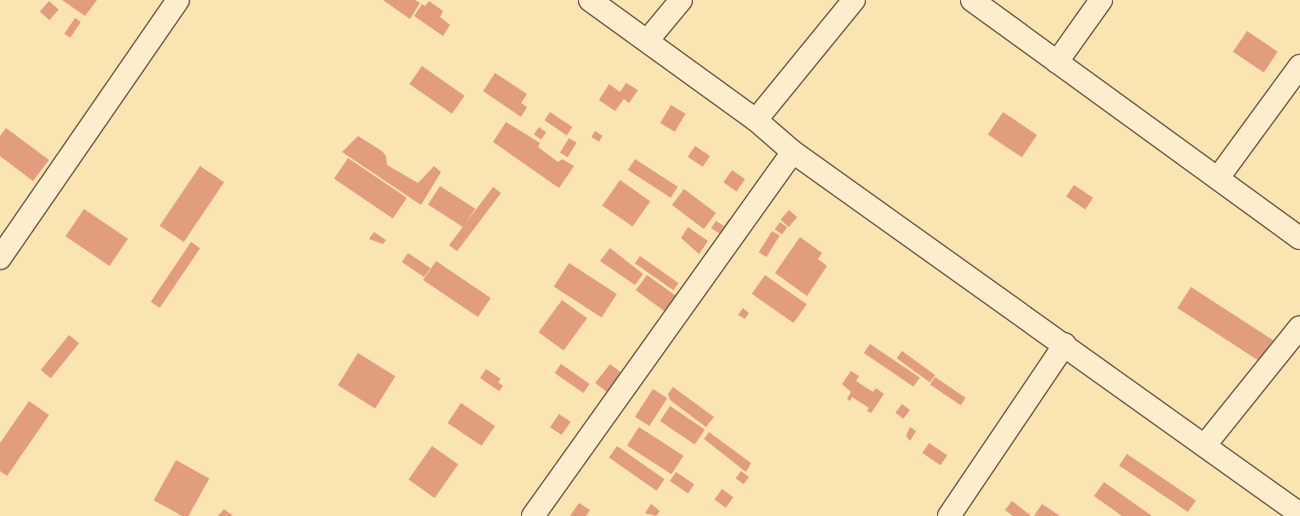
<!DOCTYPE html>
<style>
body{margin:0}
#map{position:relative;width:1300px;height:516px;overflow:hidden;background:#fae5b2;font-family:"Libre Bodoni",serif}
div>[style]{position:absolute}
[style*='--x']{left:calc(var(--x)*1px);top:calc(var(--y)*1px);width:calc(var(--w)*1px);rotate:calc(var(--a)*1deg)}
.building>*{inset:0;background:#e29c7e;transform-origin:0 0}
.roads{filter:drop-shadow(1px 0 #6c5c4a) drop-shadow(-1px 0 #6c5c4a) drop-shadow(0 1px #6c5c4a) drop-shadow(0 -1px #6c5c4a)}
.minor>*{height:22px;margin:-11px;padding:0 11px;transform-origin:11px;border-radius:11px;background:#fceecd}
span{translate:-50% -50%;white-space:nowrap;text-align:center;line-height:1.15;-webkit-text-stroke:3.5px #fceecd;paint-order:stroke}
</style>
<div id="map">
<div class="building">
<div style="clip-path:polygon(62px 0,97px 0,85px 16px)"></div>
<div style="clip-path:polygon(383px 0,415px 0,420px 3px,410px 19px)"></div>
<div style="left:49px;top:1px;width:13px;height:14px;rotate:42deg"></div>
<div style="clip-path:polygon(429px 1px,443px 11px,440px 17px,450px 25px,443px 36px,414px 16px,422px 4px,425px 6px)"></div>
<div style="left:75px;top:18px;width:7px;height:19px;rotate:34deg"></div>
<div style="left:1247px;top:31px;width:37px;height:25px;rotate:34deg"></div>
<div style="left:422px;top:66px;width:52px;height:22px;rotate:35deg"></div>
<div style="clip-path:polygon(495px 73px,527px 94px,521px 103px,527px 107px,521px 117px,483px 91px)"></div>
<div style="clip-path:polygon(626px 83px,638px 90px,629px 103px,624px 99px,615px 111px,599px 100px,609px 84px,620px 92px)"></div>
<div style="left:671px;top:105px;width:17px;height:21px;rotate:31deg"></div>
<div style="left:550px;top:112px;width:27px;height:10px;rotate:34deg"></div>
<div style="left:1003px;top:112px;width:41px;height:27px;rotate:34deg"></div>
<div style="clip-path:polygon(506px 122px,540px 143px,538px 147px,558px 162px,562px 159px,574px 166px,559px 188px,493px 142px)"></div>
<div style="left:539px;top:127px;width:9px;height:9px;rotate:36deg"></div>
<div style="clip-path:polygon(6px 128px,49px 160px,33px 181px,0 156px,0 136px)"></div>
<div style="left:595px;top:131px;width:9px;height:7px;rotate:32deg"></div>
<div style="clip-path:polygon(358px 136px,382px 151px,386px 156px,387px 165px,418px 183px,434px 166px,441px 172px,421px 205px,342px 152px)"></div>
<div style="left:569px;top:138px;width:9px;height:17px;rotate:32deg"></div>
<div style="left:695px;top:146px;width:18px;height:13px;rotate:34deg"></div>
<div style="left:348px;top:158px;width:71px;height:25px;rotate:34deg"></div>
<div style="left:635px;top:159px;width:51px;height:13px;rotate:33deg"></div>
<div style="left:200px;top:166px;width:29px;height:72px;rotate:34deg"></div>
<div style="left:732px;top:170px;width:16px;height:15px;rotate:35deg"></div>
<div style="left:620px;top:180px;width:37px;height:31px;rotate:35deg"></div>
<div style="left:1074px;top:185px;width:23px;height:14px;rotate:34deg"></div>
<div style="left:440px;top:186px;width:42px;height:22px;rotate:33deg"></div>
<div style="left:493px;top:187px;width:10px;height:73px;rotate:37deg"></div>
<div style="left:684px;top:189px;width:40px;height:20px;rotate:37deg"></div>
<div style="left:84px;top:209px;width:53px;height:33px;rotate:34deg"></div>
<div style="left:789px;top:210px;width:11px;height:13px;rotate:41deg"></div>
<div style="clip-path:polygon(729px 219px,734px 222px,725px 237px,711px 228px,716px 221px,724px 226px)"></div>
<div style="left:780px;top:222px;width:9px;height:9px;rotate:36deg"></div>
<div style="clip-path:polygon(688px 227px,708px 241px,699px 254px,681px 238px)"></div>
<div style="left:772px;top:231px;width:9px;height:25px;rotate:32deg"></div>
<div style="clip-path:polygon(374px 232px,386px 240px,383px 244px,369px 239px)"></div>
<div style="clip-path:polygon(800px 237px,822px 253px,818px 259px,827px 266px,807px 296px,775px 273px)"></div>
<div style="left:191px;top:242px;width:11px;height:72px;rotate:34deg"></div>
<div style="clip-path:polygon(610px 248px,643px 274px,635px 285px,600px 261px)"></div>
<div style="left:408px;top:253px;width:27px;height:11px;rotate:34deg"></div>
<div style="left:640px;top:256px;width:47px;height:9px;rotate:35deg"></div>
<div style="left:436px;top:261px;width:66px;height:23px;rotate:34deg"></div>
<div style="left:569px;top:263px;width:57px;height:28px;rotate:33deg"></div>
<div style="left:647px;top:275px;width:43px;height:19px;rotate:36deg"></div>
<div style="left:765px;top:275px;width:51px;height:23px;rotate:35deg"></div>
<div style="left:1191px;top:287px;width:98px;height:25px;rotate:33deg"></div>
<div style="left:562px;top:300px;width:31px;height:40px;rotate:36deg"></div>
<div style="clip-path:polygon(743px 308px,749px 313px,745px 319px,738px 315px)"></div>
<div style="left:69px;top:335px;width:13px;height:45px;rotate:39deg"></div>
<div style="left:870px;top:344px;width:60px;height:11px;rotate:34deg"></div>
<div style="left:902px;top:351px;width:41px;height:9px;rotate:36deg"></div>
<div style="left:358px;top:353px;width:44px;height:38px;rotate:32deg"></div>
<div style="left:561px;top:364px;width:35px;height:11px;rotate:35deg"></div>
<div style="left:610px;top:364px;width:16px;height:24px;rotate:38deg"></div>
<div style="clip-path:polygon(486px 369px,501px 379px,498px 382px,503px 386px,499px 391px,480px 378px)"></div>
<div style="clip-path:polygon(851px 371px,859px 376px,856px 381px,873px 392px,876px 388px,884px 394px,871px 413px,867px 411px,869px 408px,852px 397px,850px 401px,847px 399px,851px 392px,842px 384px)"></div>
<div style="left:935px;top:377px;width:37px;height:9px;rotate:34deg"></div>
<div style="clip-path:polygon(673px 387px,714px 417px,706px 427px,670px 400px,668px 394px)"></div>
<div style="left:653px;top:389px;width:17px;height:33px;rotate:33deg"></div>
<div style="clip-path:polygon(29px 401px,49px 415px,7px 476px,0 471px,0 443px)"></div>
<div style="left:461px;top:403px;width:41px;height:24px;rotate:34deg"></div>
<div style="left:902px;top:404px;width:10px;height:11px;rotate:37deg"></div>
<div style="left:670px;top:406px;width:42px;height:18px;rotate:34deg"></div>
<div style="left:559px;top:414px;width:14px;height:16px;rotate:34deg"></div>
<div style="left:639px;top:427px;width:53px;height:22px;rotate:33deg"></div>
<div style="clip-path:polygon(910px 427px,916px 431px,910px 441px,906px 436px)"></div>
<div style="clip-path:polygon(709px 432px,751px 463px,746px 472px,704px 439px)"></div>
<div style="left:929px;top:443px;width:22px;height:12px;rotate:34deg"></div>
<div style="left:432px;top:446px;width:32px;height:41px;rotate:35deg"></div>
<div style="left:617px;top:446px;width:58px;height:14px;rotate:35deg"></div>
<div style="left:1127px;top:454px;width:83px;height:14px;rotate:34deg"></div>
<div style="left:176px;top:460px;width:38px;height:46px;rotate:29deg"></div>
<div style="left:741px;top:471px;width:10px;height:9px;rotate:37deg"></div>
<div style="left:676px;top:472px;width:22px;height:11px;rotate:34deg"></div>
<div style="clip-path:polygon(1104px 482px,1152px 516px,1122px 516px,1094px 496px)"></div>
<div style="left:722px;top:489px;width:14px;height:13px;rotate:36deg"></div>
<div style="clip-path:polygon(1012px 501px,1030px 515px,1030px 516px,1013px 516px,1005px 510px)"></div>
<div style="clip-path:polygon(579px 503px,590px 510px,586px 516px,570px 516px)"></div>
<div style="clip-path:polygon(651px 504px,660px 511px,656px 516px,645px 513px)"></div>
<div style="clip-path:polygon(1042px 504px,1060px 516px,1034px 516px)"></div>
<div style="clip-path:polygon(224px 509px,233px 516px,218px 516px)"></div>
</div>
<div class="roads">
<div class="minor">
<div style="--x:590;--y:0;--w:205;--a:35.9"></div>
<div style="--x:756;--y:120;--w:49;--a:40.9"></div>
<div style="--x:793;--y:152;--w:623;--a:35.53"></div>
<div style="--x:972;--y:0;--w:405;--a:36"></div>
<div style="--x:647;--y:41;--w:53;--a:-50.3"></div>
<div style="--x:1057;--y:62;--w:76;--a:-54.6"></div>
<div style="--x:756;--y:120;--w:155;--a:-50.8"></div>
<div style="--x:1218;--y:178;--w:139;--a:-53.8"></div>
<div style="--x:0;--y:258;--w:313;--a:-55.4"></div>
<div style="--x:1205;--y:445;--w:151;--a:-51.2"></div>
<div style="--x:533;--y:516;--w:447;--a:-54.5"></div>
<div style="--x:949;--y:516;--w:207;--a:-56"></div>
</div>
</div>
</div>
